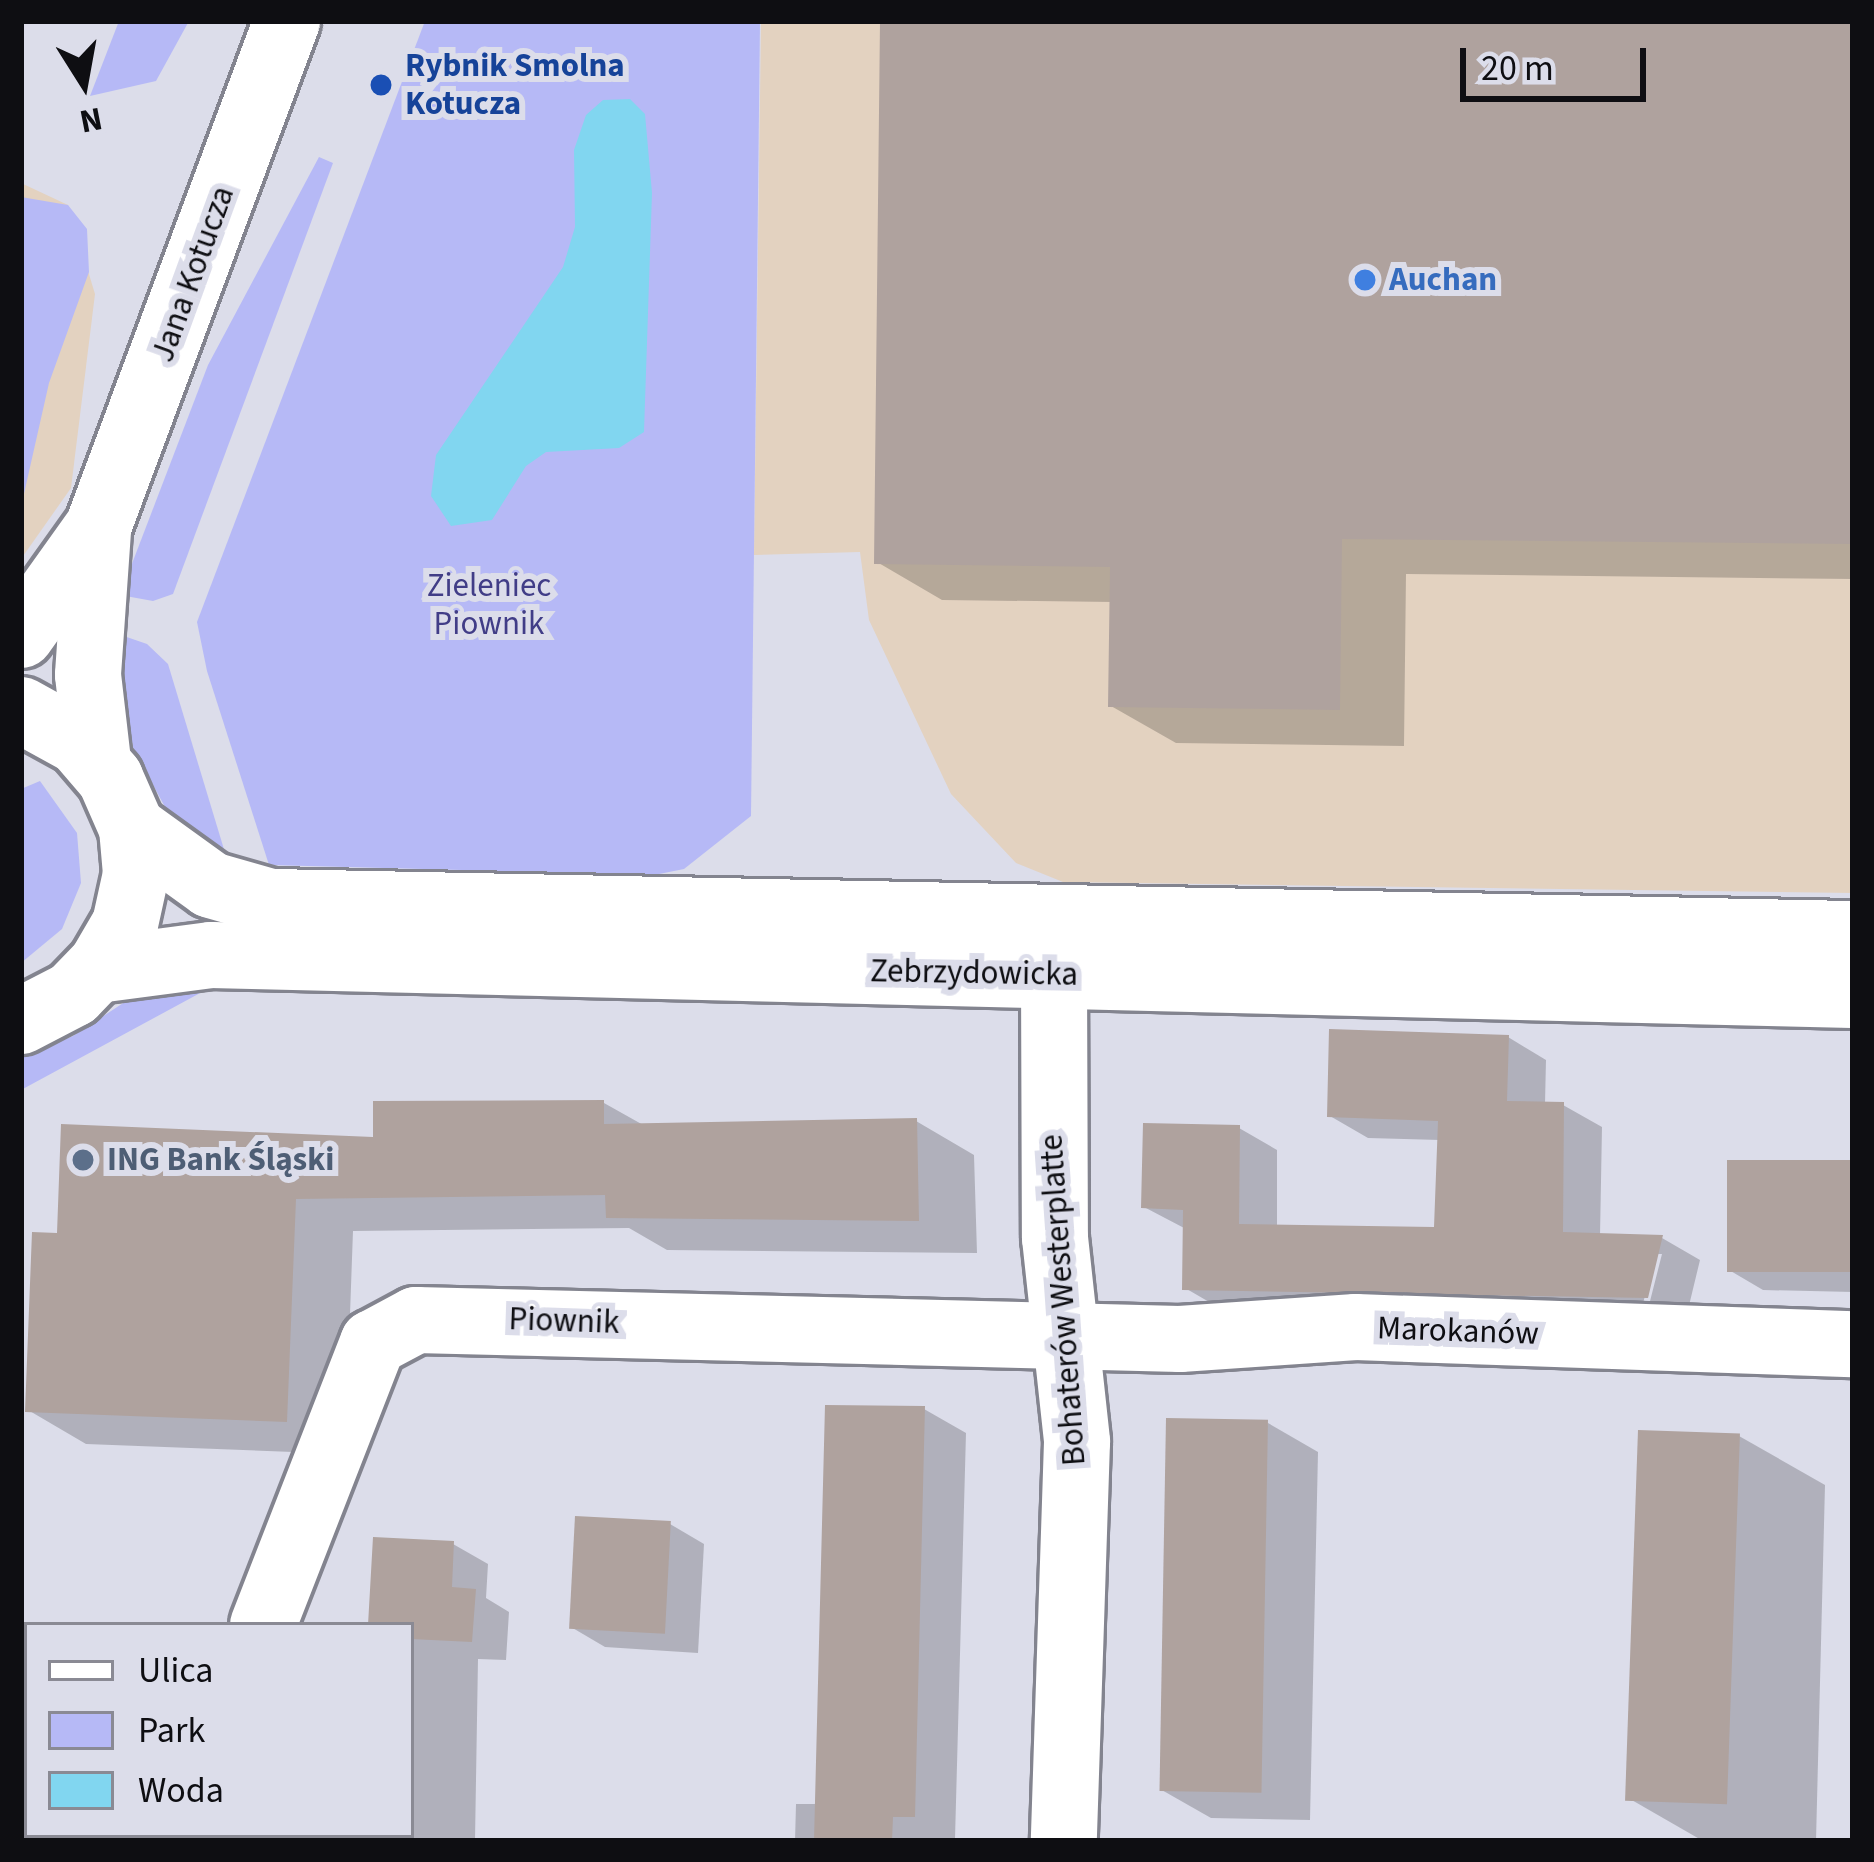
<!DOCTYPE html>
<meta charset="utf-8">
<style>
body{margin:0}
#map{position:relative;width:1874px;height:1862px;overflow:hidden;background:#dcddea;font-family:"Source Sans 3",sans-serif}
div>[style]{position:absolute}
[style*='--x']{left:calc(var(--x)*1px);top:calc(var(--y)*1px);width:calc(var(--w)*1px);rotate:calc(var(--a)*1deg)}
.commercial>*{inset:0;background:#e3d2c0}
.green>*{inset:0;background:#b6b9f6}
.water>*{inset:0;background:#81d6f0}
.shadow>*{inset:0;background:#0003;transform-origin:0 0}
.building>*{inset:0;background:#afa29e;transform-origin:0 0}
.roads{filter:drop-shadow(3px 0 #83848f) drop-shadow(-3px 0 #83848f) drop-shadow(0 3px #83848f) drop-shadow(0 -3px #83848f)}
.minor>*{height:66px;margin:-33px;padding:0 33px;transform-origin:33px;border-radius:33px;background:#fff}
.major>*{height:66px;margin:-33px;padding:0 33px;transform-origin:33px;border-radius:33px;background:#fff}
.dots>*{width:33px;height:33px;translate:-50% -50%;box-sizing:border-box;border:6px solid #dcddea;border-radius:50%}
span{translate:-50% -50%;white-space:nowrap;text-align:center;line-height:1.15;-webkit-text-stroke:12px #dcddea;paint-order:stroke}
.transit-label{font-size:33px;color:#164399;font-weight:700}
.left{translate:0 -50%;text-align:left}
.street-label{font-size:33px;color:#0e0e12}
.shop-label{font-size:33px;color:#366cbe;font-weight:700}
.park-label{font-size:33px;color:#413d87}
.service-label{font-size:33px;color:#4e5e75;font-weight:700}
.frame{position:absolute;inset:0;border:24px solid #0e0e12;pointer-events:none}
.legend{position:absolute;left:24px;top:1622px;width:390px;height:216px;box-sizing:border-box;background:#dcddea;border:3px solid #8a8a94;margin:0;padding:15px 21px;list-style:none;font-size:36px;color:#0e0e12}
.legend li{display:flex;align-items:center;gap:24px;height:60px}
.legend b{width:60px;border:3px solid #8a8a94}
.north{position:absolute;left:24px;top:24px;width:120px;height:120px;-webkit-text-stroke:9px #dcddea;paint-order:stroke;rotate:169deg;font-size:33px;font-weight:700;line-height:48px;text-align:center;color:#0e0e12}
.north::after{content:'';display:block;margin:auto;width:42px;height:54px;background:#0e0e12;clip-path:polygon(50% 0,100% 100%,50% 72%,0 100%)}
.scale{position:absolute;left:1460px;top:48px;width:186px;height:54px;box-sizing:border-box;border:6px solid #0e0e12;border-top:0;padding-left:15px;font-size:36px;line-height:42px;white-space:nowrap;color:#0e0e12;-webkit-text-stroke:9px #dcddea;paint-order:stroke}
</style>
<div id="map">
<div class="commercial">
<div style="clip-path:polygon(761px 21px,1853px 21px,1853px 893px,1063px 882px,1016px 863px,951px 794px,869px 620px,860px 552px,754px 555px)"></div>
<div style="clip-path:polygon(21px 183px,68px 205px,95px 294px,71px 488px,21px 559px)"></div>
</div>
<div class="green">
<div style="clip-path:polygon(119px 21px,189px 21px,156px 81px,90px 96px)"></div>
<div style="clip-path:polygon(425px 21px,760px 21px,751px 816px,684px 869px,654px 875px,269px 865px,207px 671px,197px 622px)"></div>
<div style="clip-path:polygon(319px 157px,333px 163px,173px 594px,153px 601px,120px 595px,208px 365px)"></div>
<div style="clip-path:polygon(21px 197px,68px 205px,87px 229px,89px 272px,49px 383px,21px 507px)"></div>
<div style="clip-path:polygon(115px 633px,147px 644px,168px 664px,226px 856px,171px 818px,133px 748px)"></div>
<div style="clip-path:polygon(40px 781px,77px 833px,81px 883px,62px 929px,21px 963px,21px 789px)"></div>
<div style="clip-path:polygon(226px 979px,21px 1090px,21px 1058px,73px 1036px,140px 992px)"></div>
</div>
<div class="water">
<div style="clip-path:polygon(630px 99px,645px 114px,652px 193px,644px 432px,619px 448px,546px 452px,526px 466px,492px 520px,451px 526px,431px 496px,436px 455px,563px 267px,575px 227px,574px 150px,586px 115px,603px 100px)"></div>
</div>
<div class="shadow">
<div style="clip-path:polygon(883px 21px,1853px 21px,1853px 579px,1406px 574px,1404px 746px,1176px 743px,1111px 706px,1113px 602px,942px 600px,877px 562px)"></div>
<div style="clip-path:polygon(evenodd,1508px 1037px,1546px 1060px,1545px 1104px,1563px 1105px,1602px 1127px,1600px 1236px,1662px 1238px,1700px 1260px,1686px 1318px,1223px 1310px,1185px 1288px,1186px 1229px,1144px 1207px,1239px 1128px,1277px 1150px,1277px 1227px,1437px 1230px,1440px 1140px,1368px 1138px,1330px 1116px,1508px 1037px,1656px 1254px,1662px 1254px,1647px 1313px,1641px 1311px,1656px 1254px)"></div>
<div style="clip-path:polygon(604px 1103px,645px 1126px,916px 1121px,974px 1155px,977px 1253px,667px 1250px,629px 1228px,353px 1231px,345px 1454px,86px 1444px,28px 1410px,60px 1237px,376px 1140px)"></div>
<div style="clip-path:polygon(1853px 1165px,1853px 1292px,1763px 1290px,1729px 1270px)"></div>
<div style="clip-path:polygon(924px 1409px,966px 1433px,955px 1839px,795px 1841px,796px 1804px,818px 1804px)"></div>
<div style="clip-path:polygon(1268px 1423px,1318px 1452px,1310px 1820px,1211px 1818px,1160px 1789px)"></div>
<div style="clip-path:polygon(1739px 1436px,1825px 1485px,1816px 1841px,1703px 1841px,1630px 1799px)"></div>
<div style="clip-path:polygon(670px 1524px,704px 1544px,698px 1653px,605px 1647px,571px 1627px)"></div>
<div style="clip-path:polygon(453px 1544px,488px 1564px,486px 1598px,509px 1612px,506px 1660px,478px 1659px,475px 1841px,354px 1841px,411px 1835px,411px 1625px,371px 1625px)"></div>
<div style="left:21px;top:1656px;width:6px;height:128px;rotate:18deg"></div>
</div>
<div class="building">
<div style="clip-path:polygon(880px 21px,1853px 21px,1853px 544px,1342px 539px,1340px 710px,1108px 707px,1110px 567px,874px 564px)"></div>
<div style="clip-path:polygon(1329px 1029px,1509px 1035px,1507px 1101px,1564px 1102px,1563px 1232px,1663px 1235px,1648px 1298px,1182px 1290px,1183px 1210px,1141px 1208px,1143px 1123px,1240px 1125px,1239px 1224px,1434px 1227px,1438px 1121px,1327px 1117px)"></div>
<div style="clip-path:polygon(604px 1100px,604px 1124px,917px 1118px,919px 1221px,606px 1218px,605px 1195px,296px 1199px,287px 1422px,25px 1412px,32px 1232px,57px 1233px,61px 1124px,373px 1137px,373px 1101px)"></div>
<div style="left:1727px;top:1160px;width:126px;height:112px"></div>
<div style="clip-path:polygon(825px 1405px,925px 1406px,915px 1817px,893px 1817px,892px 1841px,814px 1841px)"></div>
<div style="left:1166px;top:1418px;width:102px;height:373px;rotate:1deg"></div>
<div style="left:1638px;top:1430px;width:102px;height:371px;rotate:2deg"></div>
<div style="left:575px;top:1516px;width:96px;height:113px;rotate:3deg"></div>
<div style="clip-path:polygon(373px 1537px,454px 1541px,452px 1587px,476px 1589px,472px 1642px,411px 1639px,411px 1625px,368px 1625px)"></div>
</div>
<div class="roads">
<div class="minor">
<div style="--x:132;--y:828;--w:97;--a:35.8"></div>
<div style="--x:211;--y:885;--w:62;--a:15.8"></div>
<div style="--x:271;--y:902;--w:1582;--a:1.16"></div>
<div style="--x:97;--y:970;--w:115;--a:-7.5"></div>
<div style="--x:211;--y:955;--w:1642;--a:1.4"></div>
<div style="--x:1054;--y:974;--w:264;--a:89.8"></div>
<div style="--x:1055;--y:1238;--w:205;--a:83.8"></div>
<div style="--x:1077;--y:1442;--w:399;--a:91.9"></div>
<div style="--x:263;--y:1625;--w:303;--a:-68.7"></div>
<div style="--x:373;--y:1343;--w:49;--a:-28.1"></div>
<div style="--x:416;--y:1320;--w:764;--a:1.42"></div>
<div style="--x:1180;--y:1339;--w:176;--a:-3.9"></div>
<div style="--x:1356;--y:1327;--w:497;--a:2"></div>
<div style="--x:178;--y:1841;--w:6;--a:-72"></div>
</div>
<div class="major">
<div style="--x:98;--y:531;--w:144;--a:94"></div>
<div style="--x:88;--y:675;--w:88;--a:83.4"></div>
<div style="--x:21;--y:635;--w:133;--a:-54.5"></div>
<div style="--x:98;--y:527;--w:540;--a:-69.52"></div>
<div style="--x:21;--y:710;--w:66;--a:28.9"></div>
<div style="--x:79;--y:742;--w:48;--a:49.3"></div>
<div style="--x:110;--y:778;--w:55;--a:66.3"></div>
<div style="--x:132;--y:828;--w:46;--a:85"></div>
<div style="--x:136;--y:874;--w:51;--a:102.4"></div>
<div style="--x:125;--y:924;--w:48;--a:120.3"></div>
<div style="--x:101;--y:965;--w:40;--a:134"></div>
<div style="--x:73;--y:994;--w:59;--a:152.6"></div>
</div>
</div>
<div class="dots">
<div style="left:381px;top:85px;background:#1a4fb4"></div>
<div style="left:1365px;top:280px;background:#3f7fe0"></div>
<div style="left:83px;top:1160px;background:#5c6f8a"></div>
</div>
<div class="transit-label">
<span class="left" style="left:405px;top:85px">Rybnik Smolna<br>Kotucza</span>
</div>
<div class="street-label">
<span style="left:193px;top:274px;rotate:-70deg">Jana Kotucza</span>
<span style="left:974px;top:973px;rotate:1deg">Zebrzydowicka</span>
<span style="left:1063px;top:1300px;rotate:-94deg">Bohaterów Westerplatte</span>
<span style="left:564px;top:1321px;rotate:2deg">Piownik</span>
<span style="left:1458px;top:1331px;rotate:2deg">Marokanów</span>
</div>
<div class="shop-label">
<span class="left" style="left:1389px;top:280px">Auchan</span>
</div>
<div class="park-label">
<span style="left:489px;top:605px">Zieleniec<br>Piownik</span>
</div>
<div class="service-label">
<span class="left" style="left:107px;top:1160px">ING Bank Śląski</span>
</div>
<div class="frame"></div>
<ul class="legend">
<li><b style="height:15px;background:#fff"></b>Ulica</li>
<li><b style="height:33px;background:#b6b9f6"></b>Park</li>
<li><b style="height:33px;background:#81d6f0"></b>Woda</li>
</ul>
<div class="north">N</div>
<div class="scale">20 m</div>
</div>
